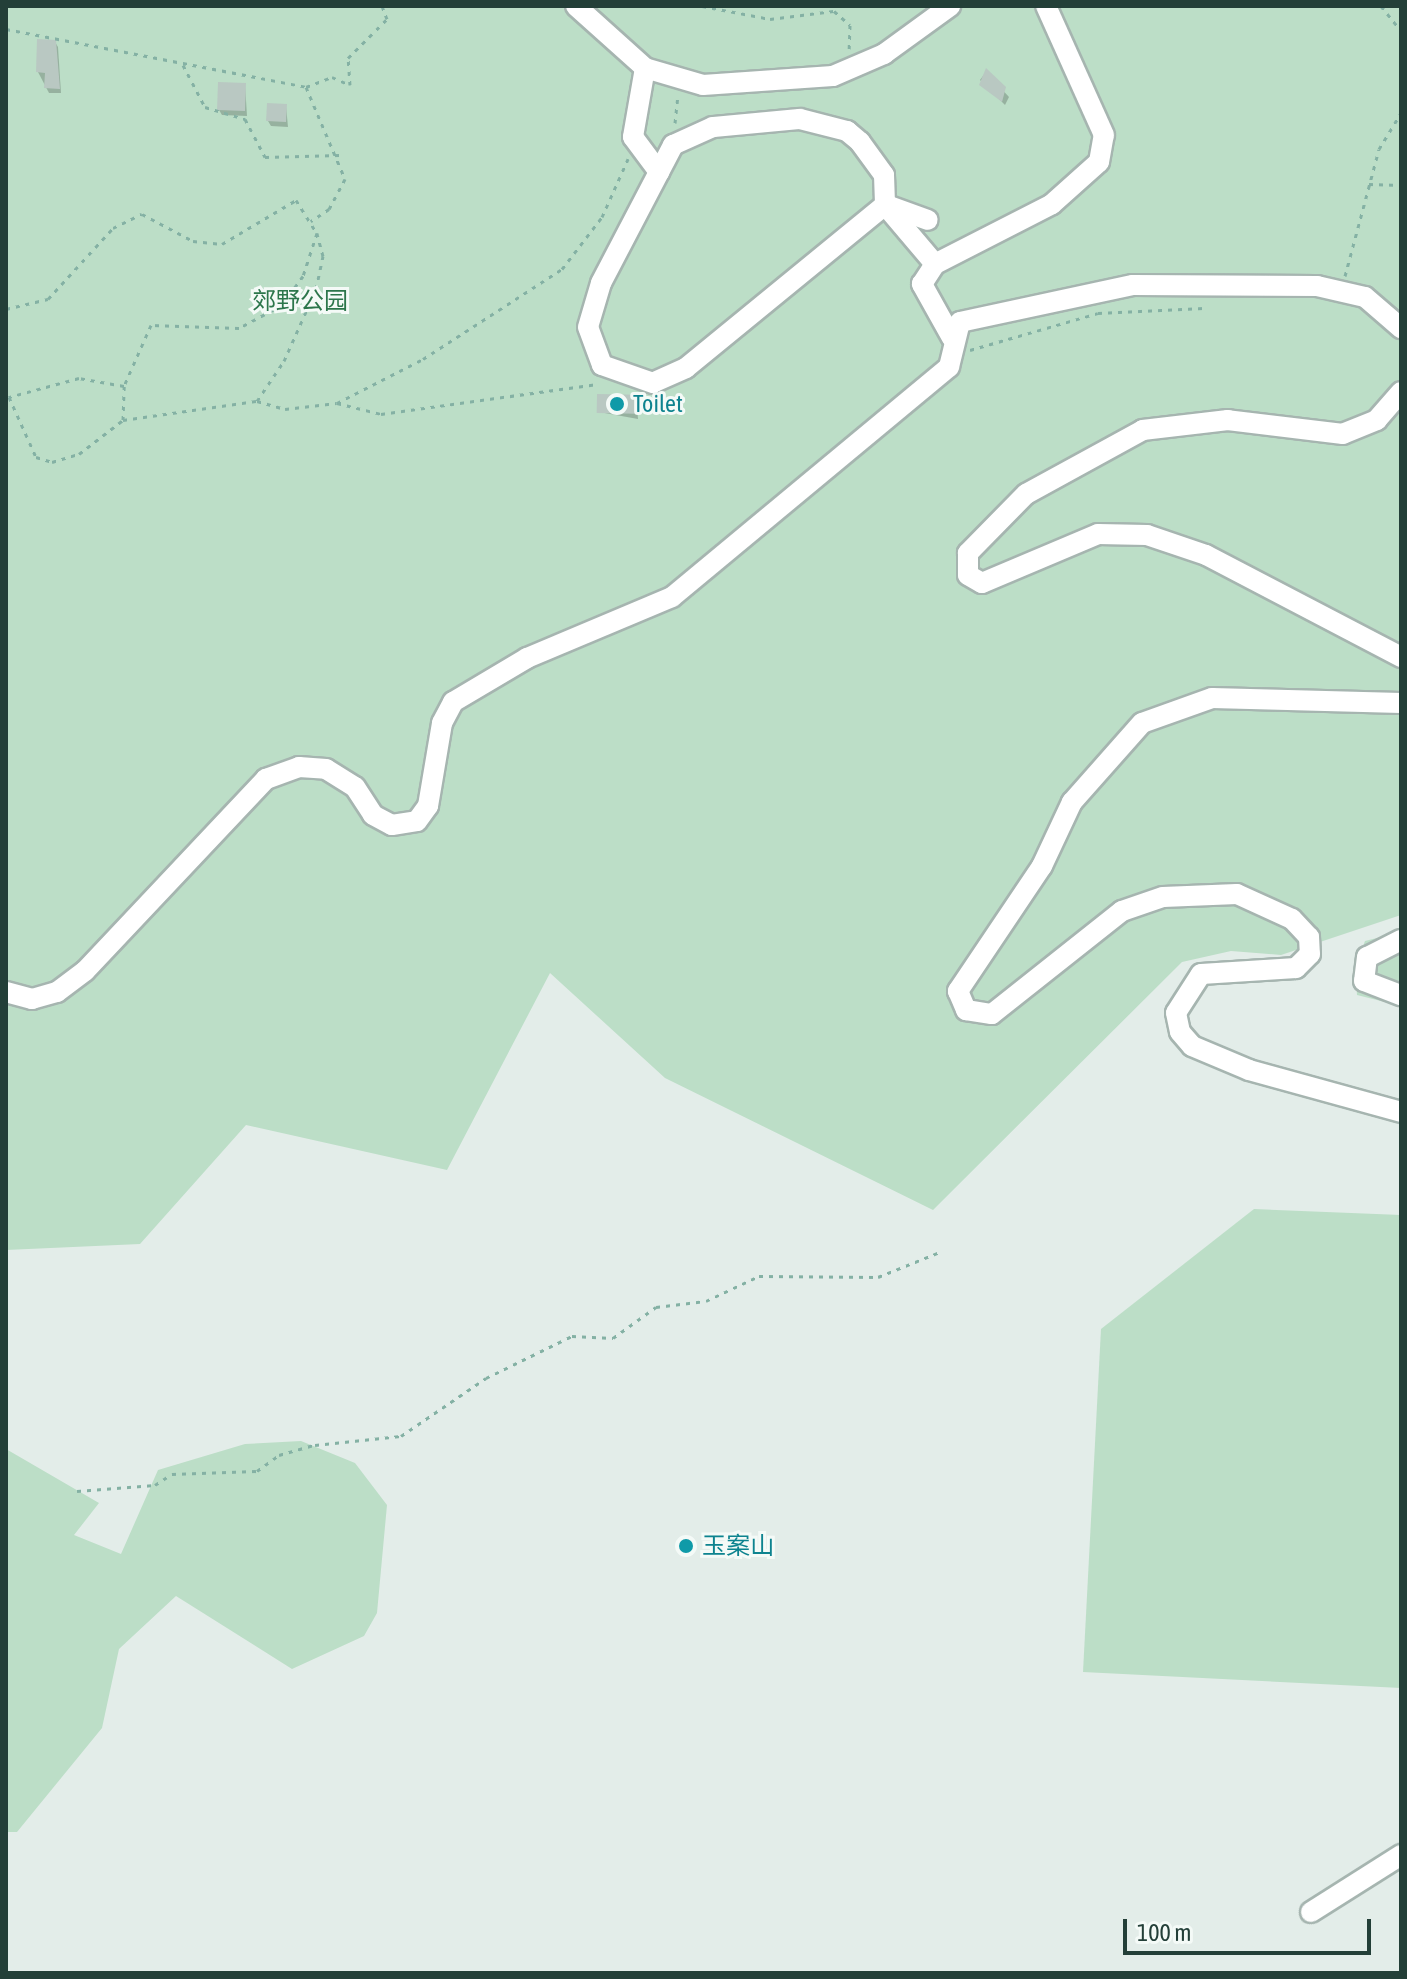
<!DOCTYPE html>
<meta charset="utf-8">
<style>
body{margin:0}
#map{position:relative;width:1407px;height:1979px;overflow:hidden;background:#e3ede9;font-family:"Asap Condensed","Noto Sans SC",sans-serif}
div>[style]{position:absolute}
[style*='--x']{left:calc(var(--x)*1px);top:calc(var(--y)*1px);width:calc(var(--w)*1px);rotate:calc(var(--a)*1deg)}
.green>*{inset:0;background:#bcdec7}
.shadow>*{inset:0;background:#0003}
.building>*{inset:0;background:#b9c8c2;transform-origin:0 0}
.path>*{height:3px;margin-top:-1.5px;transform-origin:0;background:repeating-linear-gradient(90deg,#84b1a4 0 4px,transparent 0 10px)}
.roads{filter:drop-shadow(2px 0 #a6b5b0) drop-shadow(-2px 0 #a6b5b0) drop-shadow(0 2px #a6b5b0) drop-shadow(0 -2px #a6b5b0)}
.minor>*{height:20px;margin:-10px;padding:0 10px;transform-origin:10px;border-radius:10px;background:#fff}
.dots>*{width:22px;height:22px;translate:-50% -50%;box-sizing:border-box;border:4px solid #f4faf7;border-radius:50%}
span{translate:-50% -50%;white-space:nowrap;text-align:center;line-height:1.15;-webkit-text-stroke:6px #f4faf7;paint-order:stroke}
.park-label{font-size:24px;color:#2c764b}
.culture-label{font-size:24px;color:#0d838f}
.left{translate:0 -50%;text-align:left}
.frame{position:absolute;inset:0;border:8px solid #233f38;pointer-events:none}
.scale{position:absolute;left:1123px;top:1919px;width:248px;height:36px;box-sizing:border-box;border:4px solid #233f38;border-top:0;padding-left:10px;font-size:24px;line-height:28px;white-space:nowrap;color:#233f38;-webkit-text-stroke:6px #f4faf7;paint-order:stroke}
</style>
<div id="map">
<div class="green">
<div style="clip-path:polygon(6px 6px,1401px 6px,1401px 915px,1281px 955px,1231px 951px,1182px 962px,933px 1210px,665px 1078px,550px 973px,447px 1170px,246px 1125px,140px 1244px,6px 1250px)"></div>
<div style="clip-path:polygon(1401px 932px,1401px 1006px,1357px 995px,1355px 967px,1365px 941px)"></div>
<div style="clip-path:polygon(1254px 1209px,1401px 1215px,1401px 1688px,1083px 1672px,1101px 1329px)"></div>
<div style="clip-path:polygon(301px 1441px,355px 1463px,387px 1505px,377px 1613px,364px 1636px,292px 1669px,176px 1596px,119px 1649px,102px 1728px,17px 1832px,6px 1832px,6px 1449px,99px 1503px,74px 1535px,121px 1554px,158px 1470px,245px 1444px)"></div>
</div>
<div class="shadow">
<div style="clip-path:polygon(55px 42px,58px 47px,61px 93px,49px 93px,38px 72px)"></div>
<div style="clip-path:polygon(986px 72px,1009px 97px,1005px 105px,980px 80px)"></div>
<div style="clip-path:polygon(245px 85px,247px 116px,222px 115px,219px 110px)"></div>
<div style="clip-path:polygon(286px 106px,288px 127px,271px 126px,268px 121px)"></div>
<div style="clip-path:polygon(636px 397px,638px 419px,599px 412px)"></div>
</div>
<div class="building">
<div style="clip-path:polygon(37px 39px,56px 40px,60px 89px,44px 88px,45px 73px,36px 72px)"></div>
<div style="clip-path:polygon(986px 68px,1006px 87px,1002px 102px,979px 85px)"></div>
<div style="left:218px;top:82px;width:28px;height:28px;rotate:2deg"></div>
<div style="left:267px;top:103px;width:20px;height:18px;rotate:3deg"></div>
<div style="left:597px;top:394px;width:40px;height:19px;rotate:1deg"></div>
</div>
<div class="path">
<div style="--x:702;--y:6;--w:69;--a:10.8"></div>
<div style="--x:770;--y:19;--w:64;--a:-7.1"></div>
<div style="--x:834;--y:11;--w:21;--a:41"></div>
<div style="--x:850;--y:25;--w:24;--a:92"></div>
<div style="--x:1381;--y:6;--w:32;--a:51"></div>
<div style="--x:6;--y:29;--w:306;--a:10.9"></div>
<div style="--x:306;--y:87;--w:100;--a:67"></div>
<div style="--x:345;--y:179;--w:34;--a:118"></div>
<div style="--x:329;--y:209;--w:22;--a:146"></div>
<div style="--x:183;--y:65;--w:47;--a:62.4"></div>
<div style="--x:205;--y:107;--w:42;--a:16.7"></div>
<div style="--x:245;--y:119;--w:43;--a:62.2"></div>
<div style="--x:265;--y:157;--w:75;--a:-1.5"></div>
<div style="--x:306;--y:87;--w:28;--a:-21"></div>
<div style="--x:332;--y:77;--w:20;--a:24"></div>
<div style="--x:350;--y:85;--w:27;--a:-94"></div>
<div style="--x:348;--y:58;--w:55;--a:-45"></div>
<div style="--x:387;--y:19;--w:14;--a:-111"></div>
<div style="--x:675;--y:123;--w:29;--a:-84"></div>
<div style="--x:1369;--y:184;--w:32;--a:2"></div>
<div style="--x:1345;--y:276;--w:131;--a:-75"></div>
<div style="--x:1379;--y:149;--w:42;--a:-58.6"></div>
<div style="--x:6;--y:309;--w:43;--a:-13.4"></div>
<div style="--x:48;--y:299;--w:96;--a:-47.5"></div>
<div style="--x:113;--y:228;--w:32;--a:-26"></div>
<div style="--x:142;--y:214;--w:58;--a:27.9"></div>
<div style="--x:193;--y:241;--w:29;--a:6"></div>
<div style="--x:222;--y:244;--w:86;--a:-30.7"></div>
<div style="--x:296;--y:200;--w:39;--a:58"></div>
<div style="--x:317;--y:233;--w:45;--a:108"></div>
<div style="--x:303;--y:276;--w:36;--a:126"></div>
<div style="--x:282;--y:305;--w:49;--a:151.9"></div>
<div style="--x:239;--y:328;--w:88;--a:-178"></div>
<div style="--x:151;--y:325;--w:67;--a:113.9"></div>
<div style="--x:124;--y:386;--w:46;--a:-169.9"></div>
<div style="--x:79;--y:378;--w:73;--a:164.8"></div>
<div style="--x:9;--y:397;--w:66;--a:65.8"></div>
<div style="--x:36;--y:457;--w:17;--a:17"></div>
<div style="--x:52;--y:462;--w:28;--a:-17"></div>
<div style="--x:79;--y:454;--w:56;--a:-37.7"></div>
<div style="--x:123;--y:420;--w:135;--a:-8.1"></div>
<div style="--x:257;--y:401;--w:29;--a:16"></div>
<div style="--x:285;--y:409;--w:52;--a:-6.6"></div>
<div style="--x:337;--y:403;--w:45;--a:14"></div>
<div style="--x:381;--y:414;--w:217;--a:-7.9"></div>
<div style="--x:970;--y:350;--w:133;--a:-16.1"></div>
<div style="--x:1098;--y:313;--w:106;--a:-2.7"></div>
<div style="--x:257;--y:401;--w:48;--a:-56"></div>
<div style="--x:284;--y:361;--w:79;--a:-66"></div>
<div style="--x:316;--y:289;--w:34;--a:-78"></div>
<div style="--x:323;--y:256;--w:24;--a:-105"></div>
<div style="--x:337;--y:403;--w:97;--a:-27.1"></div>
<div style="--x:423;--y:359;--w:166;--a:-32.9"></div>
<div style="--x:562;--y:269;--w:66;--a:-52.4"></div>
<div style="--x:602;--y:217;--w:64;--a:-65.9"></div>
<div style="--x:123;--y:420;--w:34;--a:-88"></div>
<div style="--x:77;--y:1491;--w:78;--a:-4.4"></div>
<div style="--x:155;--y:1485;--w:20;--a:-33"></div>
<div style="--x:172;--y:1474;--w:85;--a:-2"></div>
<div style="--x:257;--y:1471;--w:27;--a:-36"></div>
<div style="--x:279;--y:1455;--w:37;--a:-16"></div>
<div style="--x:315;--y:1445;--w:86;--a:-6"></div>
<div style="--x:401;--y:1436;--w:103;--a:-34.3"></div>
<div style="--x:486;--y:1378;--w:96;--a:-26"></div>
<div style="--x:572;--y:1336;--w:41;--a:2.8"></div>
<div style="--x:613;--y:1338;--w:53;--a:-35.8"></div>
<div style="--x:656;--y:1307;--w:50;--a:-6.8"></div>
<div style="--x:706;--y:1301;--w:59;--a:-25.3"></div>
<div style="--x:759;--y:1276;--w:119;--a:0.5"></div>
<div style="--x:878;--y:1277;--w:67;--a:-22"></div>
</div>
<div class="roads">
<div class="minor">
<div style="--x:576;--y:6;--w:93;--a:41.9"></div>
<div style="--x:645;--y:68;--w:60;--a:16.3"></div>
<div style="--x:703;--y:85;--w:130;--a:-4"></div>
<div style="--x:833;--y:76;--w:56;--a:-23.3"></div>
<div style="--x:884;--y:54;--w:82;--a:-36"></div>
<div style="--x:645;--y:68;--w:70;--a:99.9"></div>
<div style="--x:633;--y:137;--w:44;--a:53.4"></div>
<div style="--x:800;--y:119;--w:49;--a:14.3"></div>
<div style="--x:847;--y:131;--w:17;--a:40"></div>
<div style="--x:860;--y:142;--w:41;--a:54"></div>
<div style="--x:884;--y:175;--w:30;--a:88"></div>
<div style="--x:885;--y:205;--w:257;--a:140.7"></div>
<div style="--x:686;--y:368;--w:36;--a:156"></div>
<div style="--x:653;--y:383;--w:54;--a:-160.6"></div>
<div style="--x:602;--y:365;--w:40;--a:-110.2"></div>
<div style="--x:588;--y:327;--w:46;--a:-73.5"></div>
<div style="--x:601;--y:283;--w:156;--a:-62.4"></div>
<div style="--x:673;--y:145;--w:44;--a:-24.2"></div>
<div style="--x:713;--y:127;--w:87;--a:-5.3"></div>
<div style="--x:885;--y:205;--w:77;--a:49.7"></div>
<div style="--x:889;--y:206;--w:41;--a:19.7"></div>
<div style="--x:952;--y:338;--w:62;--a:-119.1"></div>
<div style="--x:922;--y:284;--w:24;--a:-57"></div>
<div style="--x:935;--y:264;--w:131;--a:-27.1"></div>
<div style="--x:1052;--y:204;--w:63;--a:-41.8"></div>
<div style="--x:1099;--y:162;--w:27;--a:-80"></div>
<div style="--x:1104;--y:135;--w:141;--a:-114.2"></div>
<div style="--x:1401;--y:392;--w:37;--a:131"></div>
<div style="--x:1377;--y:420;--w:37;--a:158"></div>
<div style="--x:1343;--y:434;--w:116;--a:-173.1"></div>
<div style="--x:1228;--y:420;--w:86;--a:173.3"></div>
<div style="--x:1143;--y:430;--w:133;--a:151.3"></div>
<div style="--x:1026;--y:494;--w:83;--a:134.5"></div>
<div style="--x:968;--y:553;--w:22;--a:90"></div>
<div style="--x:968;--y:575;--w:16;--a:30"></div>
<div style="--x:982;--y:583;--w:126;--a:-22.9"></div>
<div style="--x:1098;--y:534;--w:49;--a:1.2"></div>
<div style="--x:1147;--y:535;--w:62;--a:18.7"></div>
<div style="--x:1206;--y:555;--w:220;--a:27.6"></div>
<div style="--x:1401;--y:703;--w:189;--a:-178.5"></div>
<div style="--x:1212;--y:698;--w:74;--a:160.3"></div>
<div style="--x:1142;--y:723;--w:106;--a:131.5"></div>
<div style="--x:1072;--y:802;--w:71;--a:115.1"></div>
<div style="--x:1042;--y:866;--w:151;--a:123.9"></div>
<div style="--x:958;--y:991;--w:21;--a:67"></div>
<div style="--x:966;--y:1010;--w:26;--a:9"></div>
<div style="--x:992;--y:1014;--w:166;--a:-38.4"></div>
<div style="--x:1122;--y:911;--w:43;--a:-18.9"></div>
<div style="--x:1163;--y:897;--w:74;--a:-2.3"></div>
<div style="--x:1237;--y:894;--w:60;--a:24.4"></div>
<div style="--x:1292;--y:919;--w:25;--a:47"></div>
<div style="--x:1309;--y:937;--w:17;--a:87"></div>
<div style="--x:1310;--y:954;--w:20;--a:135"></div>
<div style="--x:1296;--y:968;--w:95;--a:176.4"></div>
<div style="--x:1201;--y:974;--w:46;--a:122.7"></div>
<div style="--x:1176;--y:1013;--w:19;--a:78"></div>
<div style="--x:1180;--y:1032;--w:18;--a:49"></div>
<div style="--x:1192;--y:1046;--w:62;--a:22.8"></div>
<div style="--x:1249;--y:1070;--w:158;--a:15.4"></div>
<div style="--x:1401;--y:940;--w:38;--a:153"></div>
<div style="--x:1367;--y:957;--w:24;--a:97"></div>
<div style="--x:1364;--y:981;--w:40;--a:21"></div>
<div style="--x:6;--y:992;--w:27;--a:15"></div>
<div style="--x:32;--y:999;--w:26;--a:-16"></div>
<div style="--x:57;--y:992;--w:35;--a:-37"></div>
<div style="--x:85;--y:971;--w:264;--a:-46.7"></div>
<div style="--x:266;--y:779;--w:35;--a:-20"></div>
<div style="--x:299;--y:767;--w:27;--a:4"></div>
<div style="--x:326;--y:769;--w:34;--a:32"></div>
<div style="--x:355;--y:787;--w:33;--a:57"></div>
<div style="--x:373;--y:815;--w:21;--a:28"></div>
<div style="--x:392;--y:825;--w:25;--a:-9"></div>
<div style="--x:417;--y:821;--w:19;--a:-54"></div>
<div style="--x:428;--y:806;--w:84;--a:-80.4"></div>
<div style="--x:442;--y:723;--w:24;--a:-62"></div>
<div style="--x:453;--y:702;--w:86;--a:-30.7"></div>
<div style="--x:527;--y:658;--w:157;--a:-22.8"></div>
<div style="--x:672;--y:597;--w:360;--a:-39.7"></div>
<div style="--x:949;--y:367;--w:46;--a:-76.3"></div>
<div style="--x:960;--y:322;--w:177;--a:-12.1"></div>
<div style="--x:1133;--y:285;--w:184;--a:0.3"></div>
<div style="--x:1317;--y:286;--w:49;--a:12.9"></div>
<div style="--x:1365;--y:297;--w:48;--a:40.7"></div>
<div style="--x:1311;--y:1912;--w:107;--a:-32.3"></div>
</div>
</div>
<div class="dots">
<div style="left:617px;top:404px;background:#0f9aa8"></div>
<div style="left:686px;top:1546px;background:#0f9aa8"></div>
</div>
<div class="park-label">
<span style="left:300px;top:301px">郊野公园</span>
</div>
<div class="culture-label">
<span class="left" style="left:633px;top:404px">Toilet</span>
<span class="left" style="left:702px;top:1546px">玉案山</span>
</div>
<div class="frame"></div>
<div class="scale">100 m</div>
</div>
